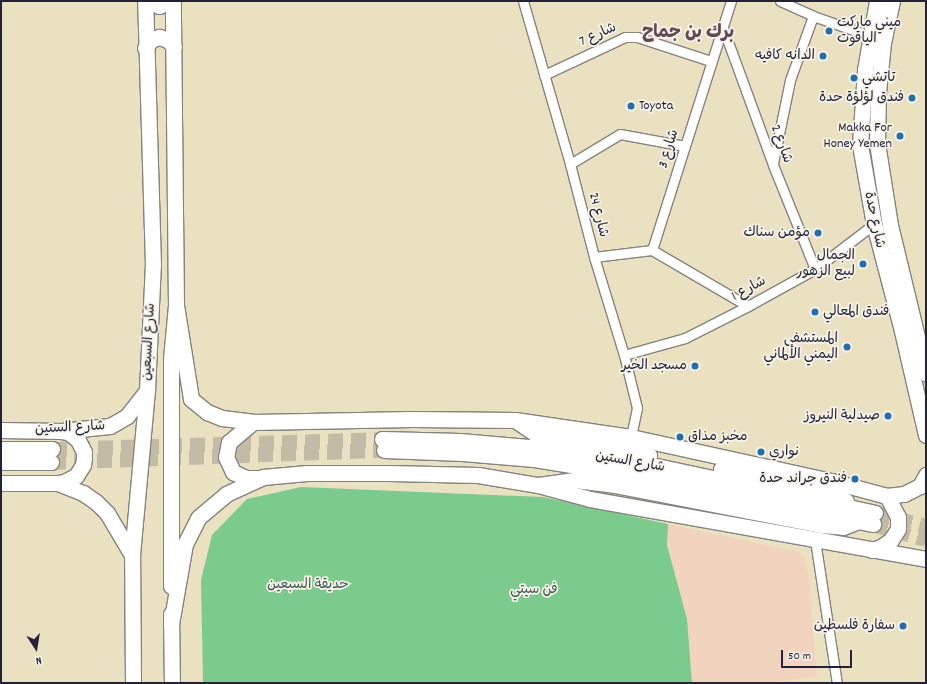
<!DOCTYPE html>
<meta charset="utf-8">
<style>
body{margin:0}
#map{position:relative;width:927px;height:684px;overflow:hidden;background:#eae1c1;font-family:Dekko,"Playpen Sans Arabic",sans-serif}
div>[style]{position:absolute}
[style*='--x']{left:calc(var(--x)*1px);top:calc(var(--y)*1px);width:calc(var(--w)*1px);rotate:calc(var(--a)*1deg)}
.built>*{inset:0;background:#f2d4be}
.green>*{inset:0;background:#7bcb8c}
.trunk-tunnel>*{height:15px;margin-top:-7.5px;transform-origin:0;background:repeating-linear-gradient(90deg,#c2bba6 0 15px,transparent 0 23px)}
.roads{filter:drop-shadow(1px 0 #86827e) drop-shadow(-1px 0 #86827e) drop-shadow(0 1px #86827e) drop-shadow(0 -1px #86827e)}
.minor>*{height:9px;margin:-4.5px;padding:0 4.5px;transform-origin:4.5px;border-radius:4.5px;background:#fff}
.primary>*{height:15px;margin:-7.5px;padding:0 7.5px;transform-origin:7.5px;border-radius:7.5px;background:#fff}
.trunk>*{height:15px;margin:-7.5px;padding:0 7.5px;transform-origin:7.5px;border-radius:7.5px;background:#fff}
.dots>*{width:11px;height:11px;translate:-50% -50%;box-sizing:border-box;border:2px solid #f7f3e8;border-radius:50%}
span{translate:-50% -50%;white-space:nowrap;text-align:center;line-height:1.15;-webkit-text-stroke:3.5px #f7f3e8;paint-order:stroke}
.poi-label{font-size:14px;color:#22223b}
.left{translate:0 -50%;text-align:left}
.right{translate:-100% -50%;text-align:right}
.street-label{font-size:14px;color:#22223b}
.park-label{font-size:14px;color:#3d5553}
.district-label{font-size:18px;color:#614a55;font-weight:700}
.frame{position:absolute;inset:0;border:2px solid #22223b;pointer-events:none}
.north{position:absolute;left:16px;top:628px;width:40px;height:40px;-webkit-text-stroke:3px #f7f3e8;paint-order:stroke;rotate:168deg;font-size:11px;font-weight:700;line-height:16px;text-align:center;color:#22223b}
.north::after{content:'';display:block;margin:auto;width:14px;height:18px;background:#22223b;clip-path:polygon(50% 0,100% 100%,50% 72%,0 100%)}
.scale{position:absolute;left:781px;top:650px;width:71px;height:18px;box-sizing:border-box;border:2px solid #22223b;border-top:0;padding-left:5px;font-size:12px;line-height:14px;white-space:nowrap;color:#22223b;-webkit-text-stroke:3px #f7f3e8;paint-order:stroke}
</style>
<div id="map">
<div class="built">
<div style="clip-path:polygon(668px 524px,799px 552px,805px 559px,809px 579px,817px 677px,763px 683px,692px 683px,687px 619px,667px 545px)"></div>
</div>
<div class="green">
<div style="clip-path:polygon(301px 487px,543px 497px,668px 524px,667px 545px,687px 619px,692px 683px,203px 683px,201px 580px,212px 535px,247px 499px)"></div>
</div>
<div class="trunk-tunnel">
<div style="--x:52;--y:449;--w:330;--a:-1.7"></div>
<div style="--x:51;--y:462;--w:333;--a:-2.1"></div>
<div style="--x:875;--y:513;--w:53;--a:14.3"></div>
<div style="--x:873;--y:524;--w:55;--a:15.8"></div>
</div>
<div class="roads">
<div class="minor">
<div style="--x:523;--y:1;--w:170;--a:73.9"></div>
<div style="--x:570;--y:164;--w:96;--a:75.5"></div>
<div style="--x:594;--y:257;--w:102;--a:73"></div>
<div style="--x:624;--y:355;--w:55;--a:76.2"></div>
<div style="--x:637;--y:408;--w:30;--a:102"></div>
<div style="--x:780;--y:1;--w:36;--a:24"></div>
<div style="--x:813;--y:16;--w:60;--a:19.3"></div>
<div style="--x:723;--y:28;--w:146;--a:69.9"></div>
<div style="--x:773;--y:165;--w:112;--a:68"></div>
<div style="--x:544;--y:75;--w:89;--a:-25.1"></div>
<div style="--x:625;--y:37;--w:12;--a:0"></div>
<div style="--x:637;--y:37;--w:78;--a:18"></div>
<div style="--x:773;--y:163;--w:85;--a:-78.4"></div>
<div style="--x:790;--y:80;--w:68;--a:-70.2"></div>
<div style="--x:570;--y:164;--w:58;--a:-31"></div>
<div style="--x:620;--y:134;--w:66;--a:10.5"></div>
<div style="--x:652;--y:250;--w:261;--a:-72.4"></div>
<div style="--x:652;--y:250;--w:111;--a:30.3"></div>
<div style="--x:594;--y:257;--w:58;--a:-6.9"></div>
<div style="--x:624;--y:355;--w:63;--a:-15.6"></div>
<div style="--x:685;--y:338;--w:71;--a:-26.9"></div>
<div style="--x:748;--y:306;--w:77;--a:-28.9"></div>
<div style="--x:815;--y:269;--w:74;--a:-37.3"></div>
<div style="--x:815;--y:540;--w:145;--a:81.3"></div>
</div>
<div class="primary">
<div style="--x:148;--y:1;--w:12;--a:24"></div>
<div style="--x:159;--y:6;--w:11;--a:-27"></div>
<div style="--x:877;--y:1;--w:70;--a:99.9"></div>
<div style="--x:865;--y:70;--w:75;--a:93.8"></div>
<div style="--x:860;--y:145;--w:80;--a:80"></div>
<div style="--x:874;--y:224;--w:111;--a:75.3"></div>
<div style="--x:902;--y:331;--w:107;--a:77"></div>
<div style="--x:892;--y:1;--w:43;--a:102.1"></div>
<div style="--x:883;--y:43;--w:49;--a:95.8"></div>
<div style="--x:878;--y:92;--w:51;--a:91.1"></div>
<div style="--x:877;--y:143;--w:83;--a:81"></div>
<div style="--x:890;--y:225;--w:153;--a:76.4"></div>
<div style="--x:145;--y:48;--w:10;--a:-53"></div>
<div style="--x:151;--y:40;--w:9;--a:-21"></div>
<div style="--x:159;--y:37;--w:9;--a:18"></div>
<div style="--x:168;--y:40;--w:9;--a:49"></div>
<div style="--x:176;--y:305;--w:95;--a:80.9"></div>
<div style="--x:191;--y:399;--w:21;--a:39"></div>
<div style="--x:207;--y:412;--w:16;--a:22"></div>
<div style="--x:222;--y:418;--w:31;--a:7"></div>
<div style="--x:253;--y:422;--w:159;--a:-1.1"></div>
<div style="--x:412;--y:419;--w:103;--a:0.6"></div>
<div style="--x:515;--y:420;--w:117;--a:8.3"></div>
<div style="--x:631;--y:437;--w:205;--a:12.4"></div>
<div style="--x:831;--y:481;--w:58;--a:15"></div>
<div style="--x:887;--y:496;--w:17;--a:-7"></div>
<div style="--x:904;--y:494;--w:18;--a:-27"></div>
<div style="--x:920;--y:486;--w:13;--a:-61"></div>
<div style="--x:253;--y:422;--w:31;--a:140"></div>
<div style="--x:229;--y:442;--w:15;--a:101"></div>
<div style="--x:226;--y:457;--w:17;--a:65"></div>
<div style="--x:233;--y:472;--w:14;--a:25"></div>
<div style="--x:246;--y:478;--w:15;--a:0"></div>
<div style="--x:1;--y:430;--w:60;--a:1"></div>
<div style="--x:61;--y:431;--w:49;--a:-5.8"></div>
<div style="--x:110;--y:426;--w:20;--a:-30"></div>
<div style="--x:127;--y:416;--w:33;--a:-52"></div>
<div style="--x:1;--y:483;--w:57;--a:0"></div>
<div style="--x:58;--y:483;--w:27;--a:22"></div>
<div style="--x:83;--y:493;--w:16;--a:35"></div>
<div style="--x:96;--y:502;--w:16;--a:45"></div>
<div style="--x:107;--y:513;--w:49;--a:59.2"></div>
<div style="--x:58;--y:483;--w:6;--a:-9"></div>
<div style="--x:64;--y:482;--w:13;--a:-27"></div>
<div style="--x:76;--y:476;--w:13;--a:-58"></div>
<div style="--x:83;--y:465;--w:7;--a:-82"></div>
<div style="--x:84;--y:458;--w:6;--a:-90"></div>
<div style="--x:84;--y:452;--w:13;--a:-117"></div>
<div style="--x:78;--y:440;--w:13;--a:-141"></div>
<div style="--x:68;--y:432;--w:7;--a:-172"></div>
<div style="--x:872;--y:550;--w:9;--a:-18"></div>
<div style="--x:881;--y:547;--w:12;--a:-35"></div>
<div style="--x:891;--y:540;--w:13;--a:-58"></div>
<div style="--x:898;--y:529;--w:12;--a:-90"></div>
<div style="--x:898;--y:517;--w:24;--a:-118"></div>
<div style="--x:171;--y:586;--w:227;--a:-90"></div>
<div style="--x:171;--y:359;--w:54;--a:-84.7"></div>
<div style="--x:176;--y:305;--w:304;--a:-90.6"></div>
<div style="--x:171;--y:614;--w:69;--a:89.2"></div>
<div style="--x:171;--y:624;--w:81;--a:-80.1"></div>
<div style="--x:185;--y:544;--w:30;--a:-63"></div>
<div style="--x:199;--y:517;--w:35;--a:-40"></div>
<div style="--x:226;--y:494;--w:41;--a:-24.7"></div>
<div style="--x:263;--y:477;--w:44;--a:-5.2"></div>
<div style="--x:307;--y:473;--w:82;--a:0"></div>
<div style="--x:389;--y:473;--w:89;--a:1.3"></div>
<div style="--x:478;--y:475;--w:61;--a:9.5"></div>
<div style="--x:538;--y:485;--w:54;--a:15.1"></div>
<div style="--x:590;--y:499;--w:341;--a:10.1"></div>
<div style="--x:133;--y:683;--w:128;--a:-90.4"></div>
<div style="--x:132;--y:555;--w:166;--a:-84.8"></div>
<div style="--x:147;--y:390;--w:125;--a:-87.3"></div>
<div style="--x:153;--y:265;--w:264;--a:-91.7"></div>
</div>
<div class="trunk">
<div style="--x:515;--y:420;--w:23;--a:34"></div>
<div style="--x:534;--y:433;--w:14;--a:12"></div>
<div style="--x:548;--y:436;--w:103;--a:10.7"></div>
<div style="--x:382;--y:439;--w:78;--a:1.5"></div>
<div style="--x:460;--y:441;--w:69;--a:5"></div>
<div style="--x:529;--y:447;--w:63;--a:7.4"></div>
<div style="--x:591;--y:455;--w:62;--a:9.3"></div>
<div style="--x:652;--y:465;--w:228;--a:12.1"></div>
<div style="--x:1;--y:449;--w:51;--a:0"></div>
<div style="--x:384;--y:450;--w:78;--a:2.2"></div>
<div style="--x:462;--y:453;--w:72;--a:4.8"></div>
<div style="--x:534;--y:459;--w:119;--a:9.2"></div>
<div style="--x:651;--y:478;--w:227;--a:11.7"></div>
<div style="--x:1;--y:462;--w:50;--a:0"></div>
<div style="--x:721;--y:469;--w:96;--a:11.4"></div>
<div style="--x:815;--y:488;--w:22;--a:13"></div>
<div style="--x:836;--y:493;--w:13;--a:39"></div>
<div style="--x:538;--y:485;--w:37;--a:-8"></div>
<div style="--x:575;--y:480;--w:39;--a:7"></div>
<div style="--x:614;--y:485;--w:212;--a:10.9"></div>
<div style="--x:822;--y:525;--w:21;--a:5"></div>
<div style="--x:843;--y:527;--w:14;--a:-21"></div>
</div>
</div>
<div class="dots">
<div style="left:829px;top:31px;background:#1f6fb2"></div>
<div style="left:823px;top:56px;background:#1f6fb2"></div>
<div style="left:854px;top:78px;background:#1f6fb2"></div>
<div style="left:912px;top:98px;background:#1f6fb2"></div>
<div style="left:631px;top:106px;background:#1f6fb2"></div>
<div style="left:900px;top:136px;background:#1f6fb2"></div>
<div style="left:818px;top:233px;background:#1f6fb2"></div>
<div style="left:863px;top:264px;background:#1f6fb2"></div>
<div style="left:815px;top:312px;background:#1f6fb2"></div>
<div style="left:847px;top:347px;background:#1f6fb2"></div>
<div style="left:695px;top:366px;background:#1f6fb2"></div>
<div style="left:888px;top:416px;background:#1f6fb2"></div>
<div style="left:680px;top:437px;background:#1f6fb2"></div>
<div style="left:761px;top:452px;background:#1f6fb2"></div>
<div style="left:855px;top:479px;background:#1f6fb2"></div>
<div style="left:903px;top:626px;background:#1f6fb2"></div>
</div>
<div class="poi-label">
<span class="left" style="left:837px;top:31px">ميني ماركت<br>الياقوت</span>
<span class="right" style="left:815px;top:56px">الدانه كافيه</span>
<span class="left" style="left:862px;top:78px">تاتشي</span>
<span class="right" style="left:904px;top:98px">فندق لؤلؤة حدة</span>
<span class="left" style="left:639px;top:106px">Toyota</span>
<span class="right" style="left:892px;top:136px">Makka For<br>Honey Yemen</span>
<span class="right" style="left:810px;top:233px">مؤمن سناك</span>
<span class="right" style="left:855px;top:264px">الجمال<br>لبيع الزهور</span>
<span class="left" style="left:823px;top:312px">فندق المعالي</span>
<span class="right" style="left:838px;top:347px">المستشفى<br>اليمني الألماني</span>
<span class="right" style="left:687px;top:366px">مسجد الخير</span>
<span class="right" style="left:880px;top:416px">صيدلية النيروز</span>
<span class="left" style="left:688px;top:437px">مخبز مذاق</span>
<span class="left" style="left:769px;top:452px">نواري</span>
<span class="right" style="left:847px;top:479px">فندق جراند حدة</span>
<span class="right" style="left:895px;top:626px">سفارة فلسطين</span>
</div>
<div class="street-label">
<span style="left:598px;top:35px;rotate:-24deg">شارع 7</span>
<span style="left:781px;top:144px;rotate:70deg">شارع 2</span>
<span style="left:669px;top:149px;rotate:-73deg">شارع 3</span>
<span style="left:598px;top:215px;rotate:76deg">شارع 24</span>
<span style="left:874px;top:220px;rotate:78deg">شارع حدة</span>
<span style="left:749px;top:289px;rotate:-28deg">شارع 1</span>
<span style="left:149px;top:342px;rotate:-87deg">شارع السبعين</span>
<span style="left:70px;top:428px;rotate:-3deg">شارع الستين</span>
<span style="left:630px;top:462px;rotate:10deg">شارع الستين</span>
</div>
<div class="park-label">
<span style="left:308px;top:585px">حديقة السبعين</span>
<span style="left:534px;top:590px">فن سيتي</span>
</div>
<div class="district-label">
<span style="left:688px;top:34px">برك بن جماح</span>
</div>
<div class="frame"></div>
<div class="north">N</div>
<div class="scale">50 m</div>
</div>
